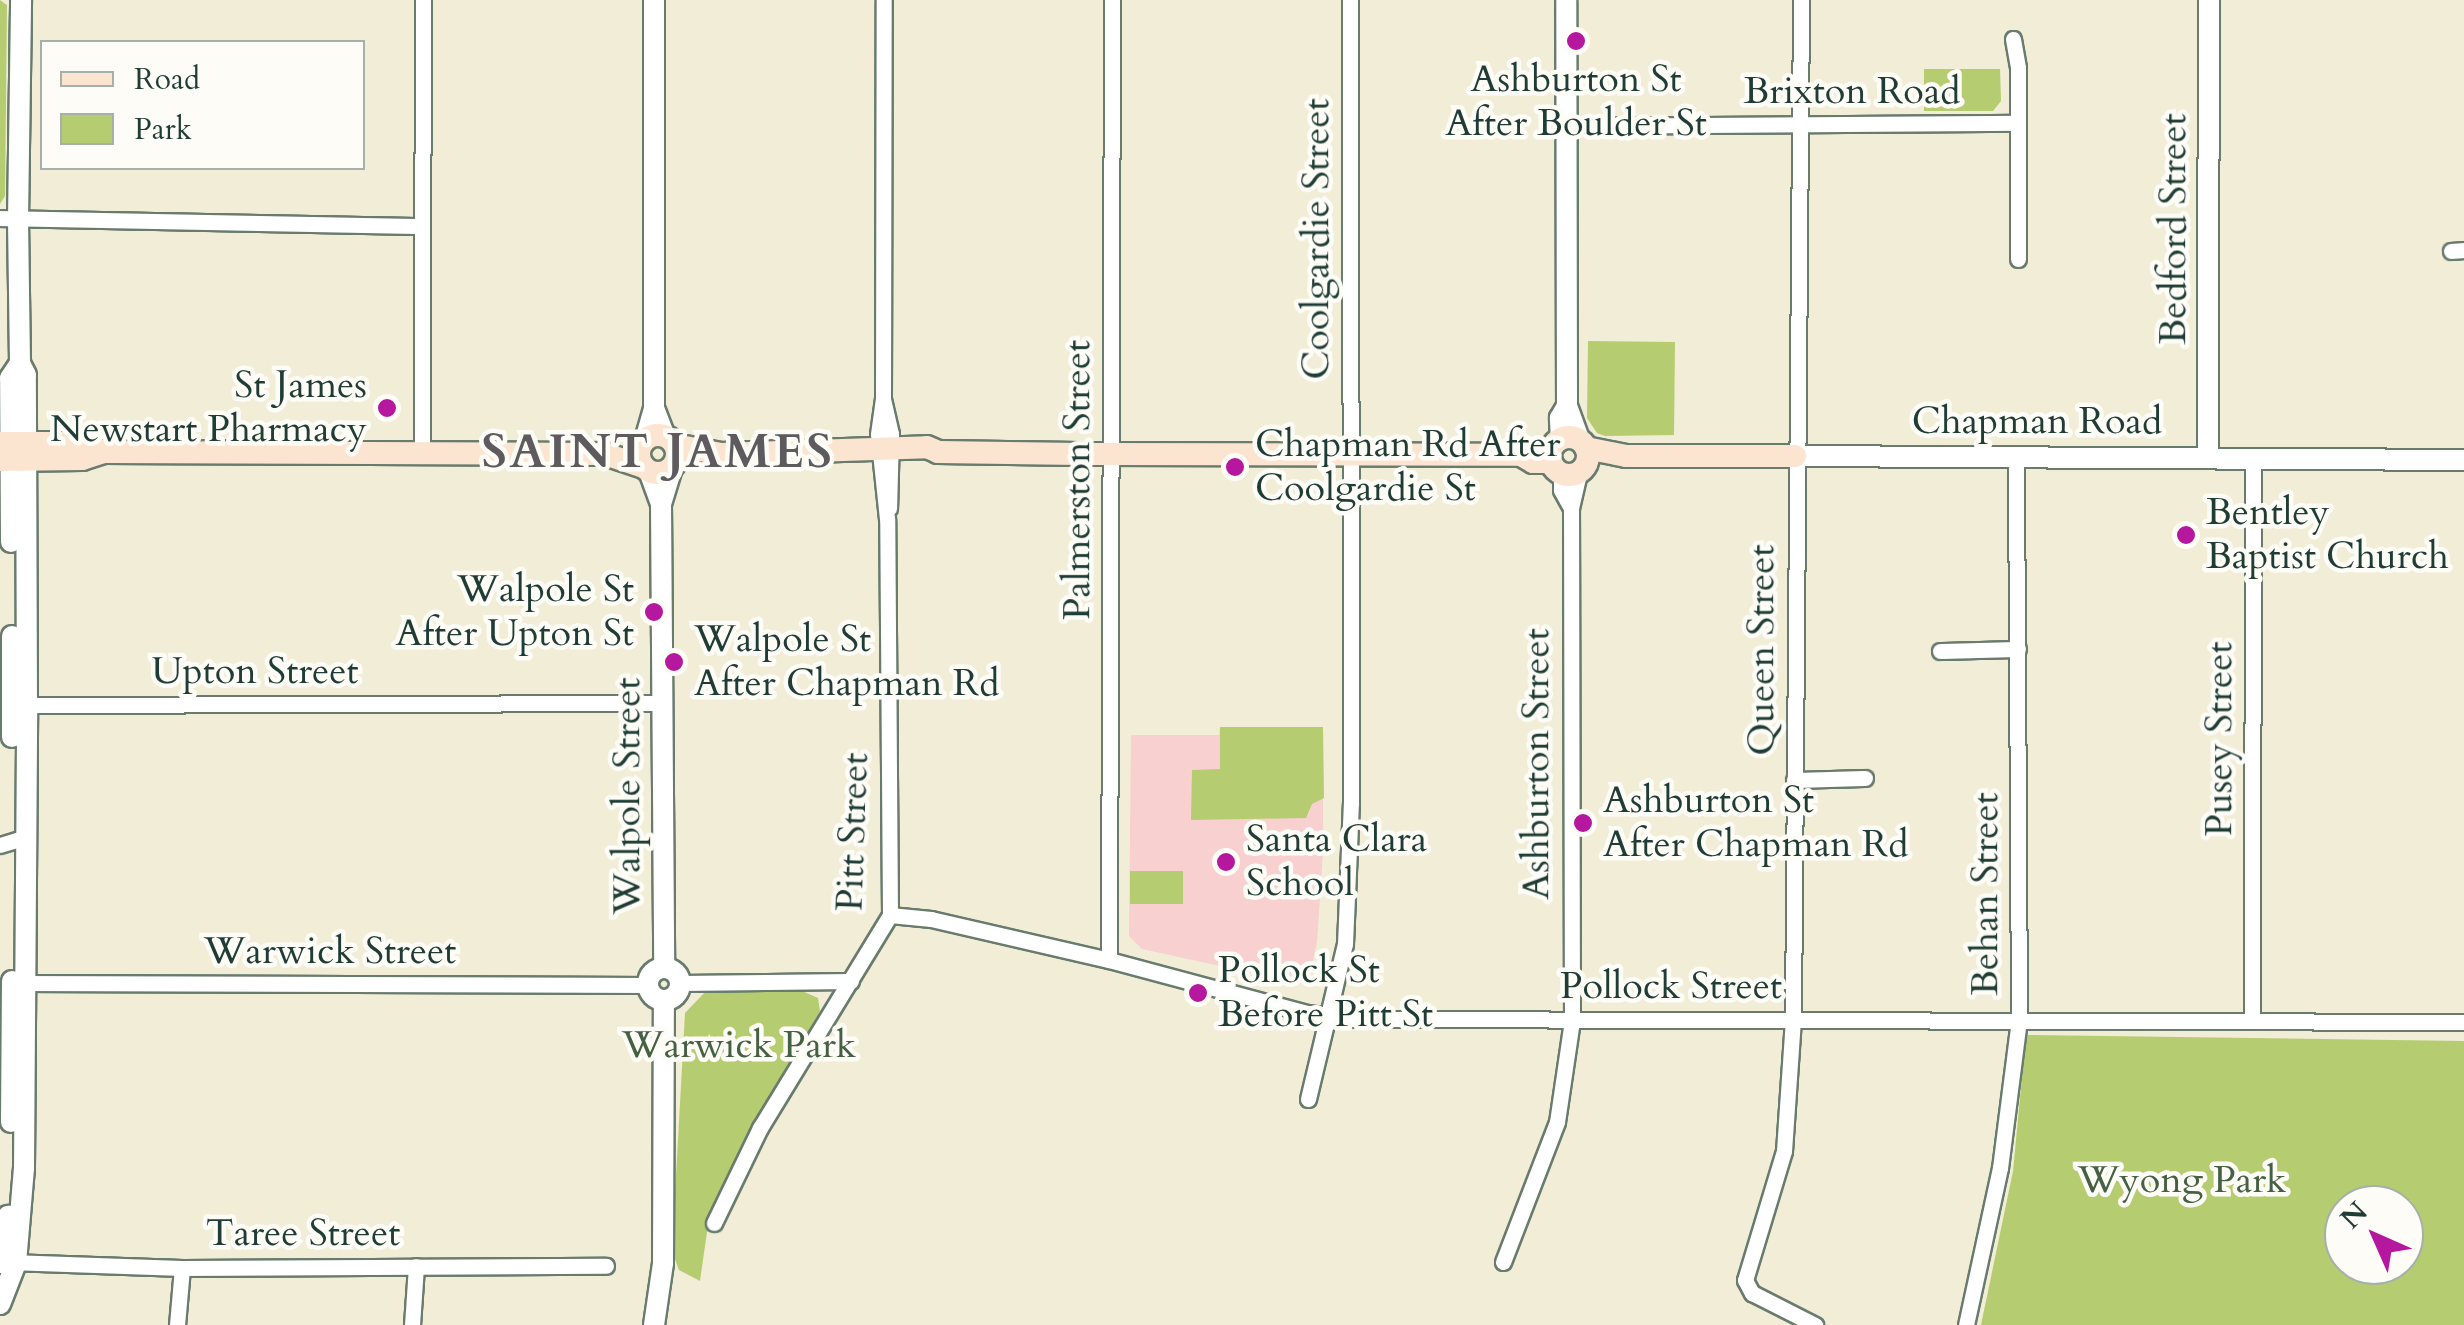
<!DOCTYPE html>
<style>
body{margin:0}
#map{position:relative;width:2464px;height:1325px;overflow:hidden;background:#f1edd7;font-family:Cardo,serif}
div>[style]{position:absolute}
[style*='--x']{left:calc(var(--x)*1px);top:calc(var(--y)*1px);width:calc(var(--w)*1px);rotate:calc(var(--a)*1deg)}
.built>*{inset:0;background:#f7d0cf}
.green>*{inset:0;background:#b6cc70;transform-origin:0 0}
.roads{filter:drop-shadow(2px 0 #687b6d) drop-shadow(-2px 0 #687b6d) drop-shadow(0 2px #687b6d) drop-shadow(0 -2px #687b6d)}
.minor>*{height:15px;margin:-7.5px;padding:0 7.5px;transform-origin:7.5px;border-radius:7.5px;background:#fff}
.tertiary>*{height:20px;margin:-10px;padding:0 10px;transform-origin:10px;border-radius:10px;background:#fff}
.tertiary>.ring{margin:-10px;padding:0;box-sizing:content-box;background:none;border:20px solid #fff;border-radius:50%}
.secondary>*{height:22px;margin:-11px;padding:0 11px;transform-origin:11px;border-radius:11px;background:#fce5d0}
.secondary>.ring{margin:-11px;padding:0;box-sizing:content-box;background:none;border:22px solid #fce5d0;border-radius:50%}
.dots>*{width:28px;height:28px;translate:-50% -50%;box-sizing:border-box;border:5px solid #fdfcf7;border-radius:50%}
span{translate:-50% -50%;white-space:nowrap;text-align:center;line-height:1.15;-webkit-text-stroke:9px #fdfcf7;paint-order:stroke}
.poi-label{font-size:38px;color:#1f3d34}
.right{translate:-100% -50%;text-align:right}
.left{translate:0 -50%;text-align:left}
.street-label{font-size:38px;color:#1f3d34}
.park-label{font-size:38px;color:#456143}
.district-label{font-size:48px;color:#5d5b5e;font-weight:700;letter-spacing:2.5px}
.legend{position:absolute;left:40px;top:40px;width:325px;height:130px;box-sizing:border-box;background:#fdfcf7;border:2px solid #a4b0a9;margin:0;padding:12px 18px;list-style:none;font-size:30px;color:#1f3d34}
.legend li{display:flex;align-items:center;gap:20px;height:50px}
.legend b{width:50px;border:2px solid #a4b0a9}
.north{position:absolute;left:2324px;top:1185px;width:100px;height:100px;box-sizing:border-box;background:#fdfcf7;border:2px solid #a4b0a9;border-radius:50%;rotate:315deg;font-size:28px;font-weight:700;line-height:40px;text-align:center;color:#1f3d34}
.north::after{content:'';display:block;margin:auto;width:35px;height:45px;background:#b5179e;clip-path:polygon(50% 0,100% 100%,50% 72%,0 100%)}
</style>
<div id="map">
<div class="built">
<div style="clip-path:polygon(1220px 727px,1323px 727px,1323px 852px,1317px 942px,1308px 985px,1142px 949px,1129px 936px,1131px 735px,1219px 735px)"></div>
</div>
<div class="green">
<div style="clip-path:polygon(0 0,7px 5px,5px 196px,0 204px)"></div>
<div style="clip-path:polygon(1924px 69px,2000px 69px,2001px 101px,1993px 111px,1924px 111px)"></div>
<div style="clip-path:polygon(1588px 341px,1675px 342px,1674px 435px,1605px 436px,1597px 433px,1587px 418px)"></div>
<div style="clip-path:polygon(1220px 727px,1323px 727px,1324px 798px,1312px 804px,1306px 818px,1191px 820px,1192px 770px,1220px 769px)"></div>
<div style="left:1183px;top:871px;width:33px;height:53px;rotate:90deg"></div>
<div style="clip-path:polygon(707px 990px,802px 991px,818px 998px,820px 1011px,710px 1211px,700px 1281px,679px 1270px,673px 1254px,673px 1230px,685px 1013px)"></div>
<div style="clip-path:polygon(evenodd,2026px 1035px,2464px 1041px,2464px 1325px,1981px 1325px,2013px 1171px,2026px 1035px,2344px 1205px,2404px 1205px,2404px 1265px,2344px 1265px,2344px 1205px)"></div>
</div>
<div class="roads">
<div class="minor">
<div style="--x:1801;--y:0;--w:1019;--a:90.45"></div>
<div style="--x:1793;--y:1019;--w:132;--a:93.9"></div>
<div style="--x:1784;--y:1151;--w:135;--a:106.8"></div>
<div style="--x:1745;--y:1280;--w:15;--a:62"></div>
<div style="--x:1752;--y:1293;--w:71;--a:26.9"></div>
<div style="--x:2013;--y:39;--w:29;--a:80"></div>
<div style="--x:2018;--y:68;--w:191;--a:90"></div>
<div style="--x:1566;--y:126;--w:452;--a:-0.4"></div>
<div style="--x:0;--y:218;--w:421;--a:1.1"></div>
<div style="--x:2451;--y:251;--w:13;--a:-4"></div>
<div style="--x:883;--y:399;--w:36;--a:77"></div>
<div style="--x:891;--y:434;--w:74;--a:91.5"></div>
<div style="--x:422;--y:453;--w:453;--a:-89.9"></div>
<div style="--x:1561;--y:473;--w:17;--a:90"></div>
<div style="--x:1561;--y:490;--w:21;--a:61"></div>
<div style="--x:1940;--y:651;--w:78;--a:-1.5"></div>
<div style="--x:27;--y:705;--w:637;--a:-0.18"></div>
<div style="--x:1794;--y:780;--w:71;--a:-1.6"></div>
<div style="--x:0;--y:845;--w:24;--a:-17"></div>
<div style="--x:890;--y:915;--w:41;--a:5.6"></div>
<div style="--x:931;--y:919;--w:183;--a:13"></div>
<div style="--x:1109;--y:960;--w:205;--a:15"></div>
<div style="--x:1307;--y:1013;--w:47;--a:7.3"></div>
<div style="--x:1354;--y:1019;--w:1110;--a:0.15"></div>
<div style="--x:1109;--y:960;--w:960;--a:-89.82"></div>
<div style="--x:17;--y:983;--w:631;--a:0.18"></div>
<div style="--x:681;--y:983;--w:170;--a:-0.7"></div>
<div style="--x:2252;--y:1020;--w:562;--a:-89.9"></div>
<div style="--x:1308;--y:1099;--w:159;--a:-76.6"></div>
<div style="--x:1345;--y:944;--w:141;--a:-87.6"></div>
<div style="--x:1351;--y:803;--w:803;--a:-90.07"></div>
<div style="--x:714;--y:1223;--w:106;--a:-64.2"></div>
<div style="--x:760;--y:1128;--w:250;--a:-58.6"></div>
<div style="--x:890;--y:915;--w:396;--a:-90.4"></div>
<div style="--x:887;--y:519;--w:85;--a:-96"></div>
<div style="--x:878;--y:434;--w:35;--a:-82"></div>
<div style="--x:883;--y:399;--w:399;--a:-89.9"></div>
<div style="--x:9;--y:1262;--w:173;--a:2"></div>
<div style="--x:182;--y:1268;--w:424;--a:-0.3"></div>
<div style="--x:1503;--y:1262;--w:150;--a:-68.9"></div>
<div style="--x:1557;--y:1122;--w:103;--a:-81.6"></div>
<div style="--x:1572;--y:1020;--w:512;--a:-90.11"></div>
<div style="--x:1571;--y:508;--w:36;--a:-77"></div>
<div style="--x:177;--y:1325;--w:57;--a:-85"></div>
<div style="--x:412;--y:1325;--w:59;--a:-86.1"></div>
<div style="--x:1966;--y:1325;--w:161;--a:-77.8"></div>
<div style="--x:2000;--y:1168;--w:149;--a:-82.7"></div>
<div style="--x:2019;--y:1020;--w:563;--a:-90.31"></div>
</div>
<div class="tertiary">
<div style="--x:654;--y:0;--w:408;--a:90"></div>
<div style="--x:654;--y:408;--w:30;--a:69"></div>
<div style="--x:1567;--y:406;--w:37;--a:70"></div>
<div style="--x:645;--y:440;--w:33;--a:-74"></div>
<div style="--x:1561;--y:440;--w:22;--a:-93"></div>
<div style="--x:1560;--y:418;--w:14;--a:-60"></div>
<div style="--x:1567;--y:406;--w:406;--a:-90.1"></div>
<div style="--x:1795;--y:456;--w:669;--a:0.34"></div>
<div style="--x:2208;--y:458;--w:458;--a:-89.9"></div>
<div style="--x:649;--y:471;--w:35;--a:70"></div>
<div style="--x:661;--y:504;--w:464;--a:89.6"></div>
<div style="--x:661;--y:504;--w:39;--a:-73"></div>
<div style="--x:11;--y:542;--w:164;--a:-90.3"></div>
<div style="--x:10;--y:378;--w:18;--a:-56"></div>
<div style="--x:12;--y:636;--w:101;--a:90"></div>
<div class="ring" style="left:648px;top:968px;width:12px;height:12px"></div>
<div style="--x:11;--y:1122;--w:141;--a:-89.6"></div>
<div style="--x:0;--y:1263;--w:48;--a:-80.3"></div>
<div style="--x:0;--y:1304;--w:44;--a:-68.7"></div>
<div style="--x:16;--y:1263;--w:95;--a:-85.2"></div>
<div style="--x:24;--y:1168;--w:463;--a:-89.6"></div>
<div style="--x:27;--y:705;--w:330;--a:-90.2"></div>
<div style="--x:26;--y:375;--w:13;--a:-117"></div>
<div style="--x:20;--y:363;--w:142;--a:-90.8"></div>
<div style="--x:18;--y:221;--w:221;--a:-89.2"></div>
<div style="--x:654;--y:1325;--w:63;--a:-81.7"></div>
<div style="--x:663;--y:1263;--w:262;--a:-89.8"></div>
</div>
<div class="secondary">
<div class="ring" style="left:639px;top:435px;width:16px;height:16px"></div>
<div class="ring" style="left:1550px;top:437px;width:16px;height:16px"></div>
<div style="--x:0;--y:443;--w:84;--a:0"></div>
<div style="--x:84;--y:443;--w:21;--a:25"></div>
<div style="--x:675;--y:445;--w:47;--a:11.1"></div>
<div style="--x:721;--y:454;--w:206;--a:-1.9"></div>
<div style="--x:927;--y:447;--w:12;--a:24"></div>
<div style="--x:938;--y:452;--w:140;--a:0.8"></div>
<div style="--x:1078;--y:454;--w:443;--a:0.1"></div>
<div style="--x:1521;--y:455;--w:14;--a:30"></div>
<div style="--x:1533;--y:462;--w:18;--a:0"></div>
<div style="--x:1586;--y:448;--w:41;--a:11.3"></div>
<div style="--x:1626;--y:456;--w:169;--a:0"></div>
<div style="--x:0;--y:460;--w:82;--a:-0.7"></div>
<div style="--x:82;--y:459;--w:22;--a:-18"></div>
<div style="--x:103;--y:452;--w:502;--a:0.23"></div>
<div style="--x:605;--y:454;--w:41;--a:18.4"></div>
</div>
</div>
<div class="dots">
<div style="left:1576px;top:41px;background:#b5179e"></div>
<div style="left:387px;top:408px;background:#b5179e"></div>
<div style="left:1235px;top:467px;background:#b5179e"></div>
<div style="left:2186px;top:535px;background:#b5179e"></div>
<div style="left:654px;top:612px;background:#b5179e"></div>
<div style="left:674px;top:662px;background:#b5179e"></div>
<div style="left:1583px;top:823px;background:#b5179e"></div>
<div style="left:1226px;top:862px;background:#b5179e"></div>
<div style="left:1198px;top:993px;background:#b5179e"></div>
</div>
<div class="poi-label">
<span style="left:1576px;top:102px">Ashburton St<br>After Boulder St</span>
<span class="right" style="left:367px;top:408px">St James<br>Newstart Pharmacy</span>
<span class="left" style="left:1255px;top:467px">Chapman Rd After<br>Coolgardie St</span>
<span class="left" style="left:2206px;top:535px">Bentley<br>Baptist Church</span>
<span class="right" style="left:634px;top:612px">Walpole St<br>After Upton St</span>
<span class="left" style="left:694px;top:662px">Walpole St<br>After Chapman Rd</span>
<span class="left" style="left:1603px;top:823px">Ashburton St<br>After Chapman Rd</span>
<span class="left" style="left:1246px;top:862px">Santa Clara<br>School</span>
<span class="left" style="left:1218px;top:993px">Pollock St<br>Before Pitt St</span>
</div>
<div class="street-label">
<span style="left:1852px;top:92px">Brixton Road</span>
<span style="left:2174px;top:229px;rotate:-90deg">Bedford Street</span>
<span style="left:1317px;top:239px;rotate:-90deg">Coolgardie Street</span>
<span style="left:2037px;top:422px">Chapman Road</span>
<span style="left:1078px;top:480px;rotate:-90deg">Palmerston Street</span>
<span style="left:1762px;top:650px;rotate:-90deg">Queen Street</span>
<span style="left:255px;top:672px">Upton Street</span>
<span style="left:2220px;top:739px;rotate:-90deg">Pusey Street</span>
<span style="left:1537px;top:764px;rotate:-90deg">Ashburton Street</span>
<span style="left:628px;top:796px;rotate:-90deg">Walpole Street</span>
<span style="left:853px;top:832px;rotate:-88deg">Pitt Street</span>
<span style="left:1986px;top:894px;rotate:-90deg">Behan Street</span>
<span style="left:330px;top:952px">Warwick Street</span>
<span style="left:1671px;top:987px">Pollock Street</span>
<span style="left:303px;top:1234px">Taree Street</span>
</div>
<div class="park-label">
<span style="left:739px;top:1046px">Warwick Park</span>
<span style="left:2182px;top:1181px">Wyong Park</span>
</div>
<div class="district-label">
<span style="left:658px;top:452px">SAINT JAMES</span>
</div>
<ul class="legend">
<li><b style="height:12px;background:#fce5d0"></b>Road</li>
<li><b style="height:28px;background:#b6cc70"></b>Park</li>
</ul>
<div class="north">N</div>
</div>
